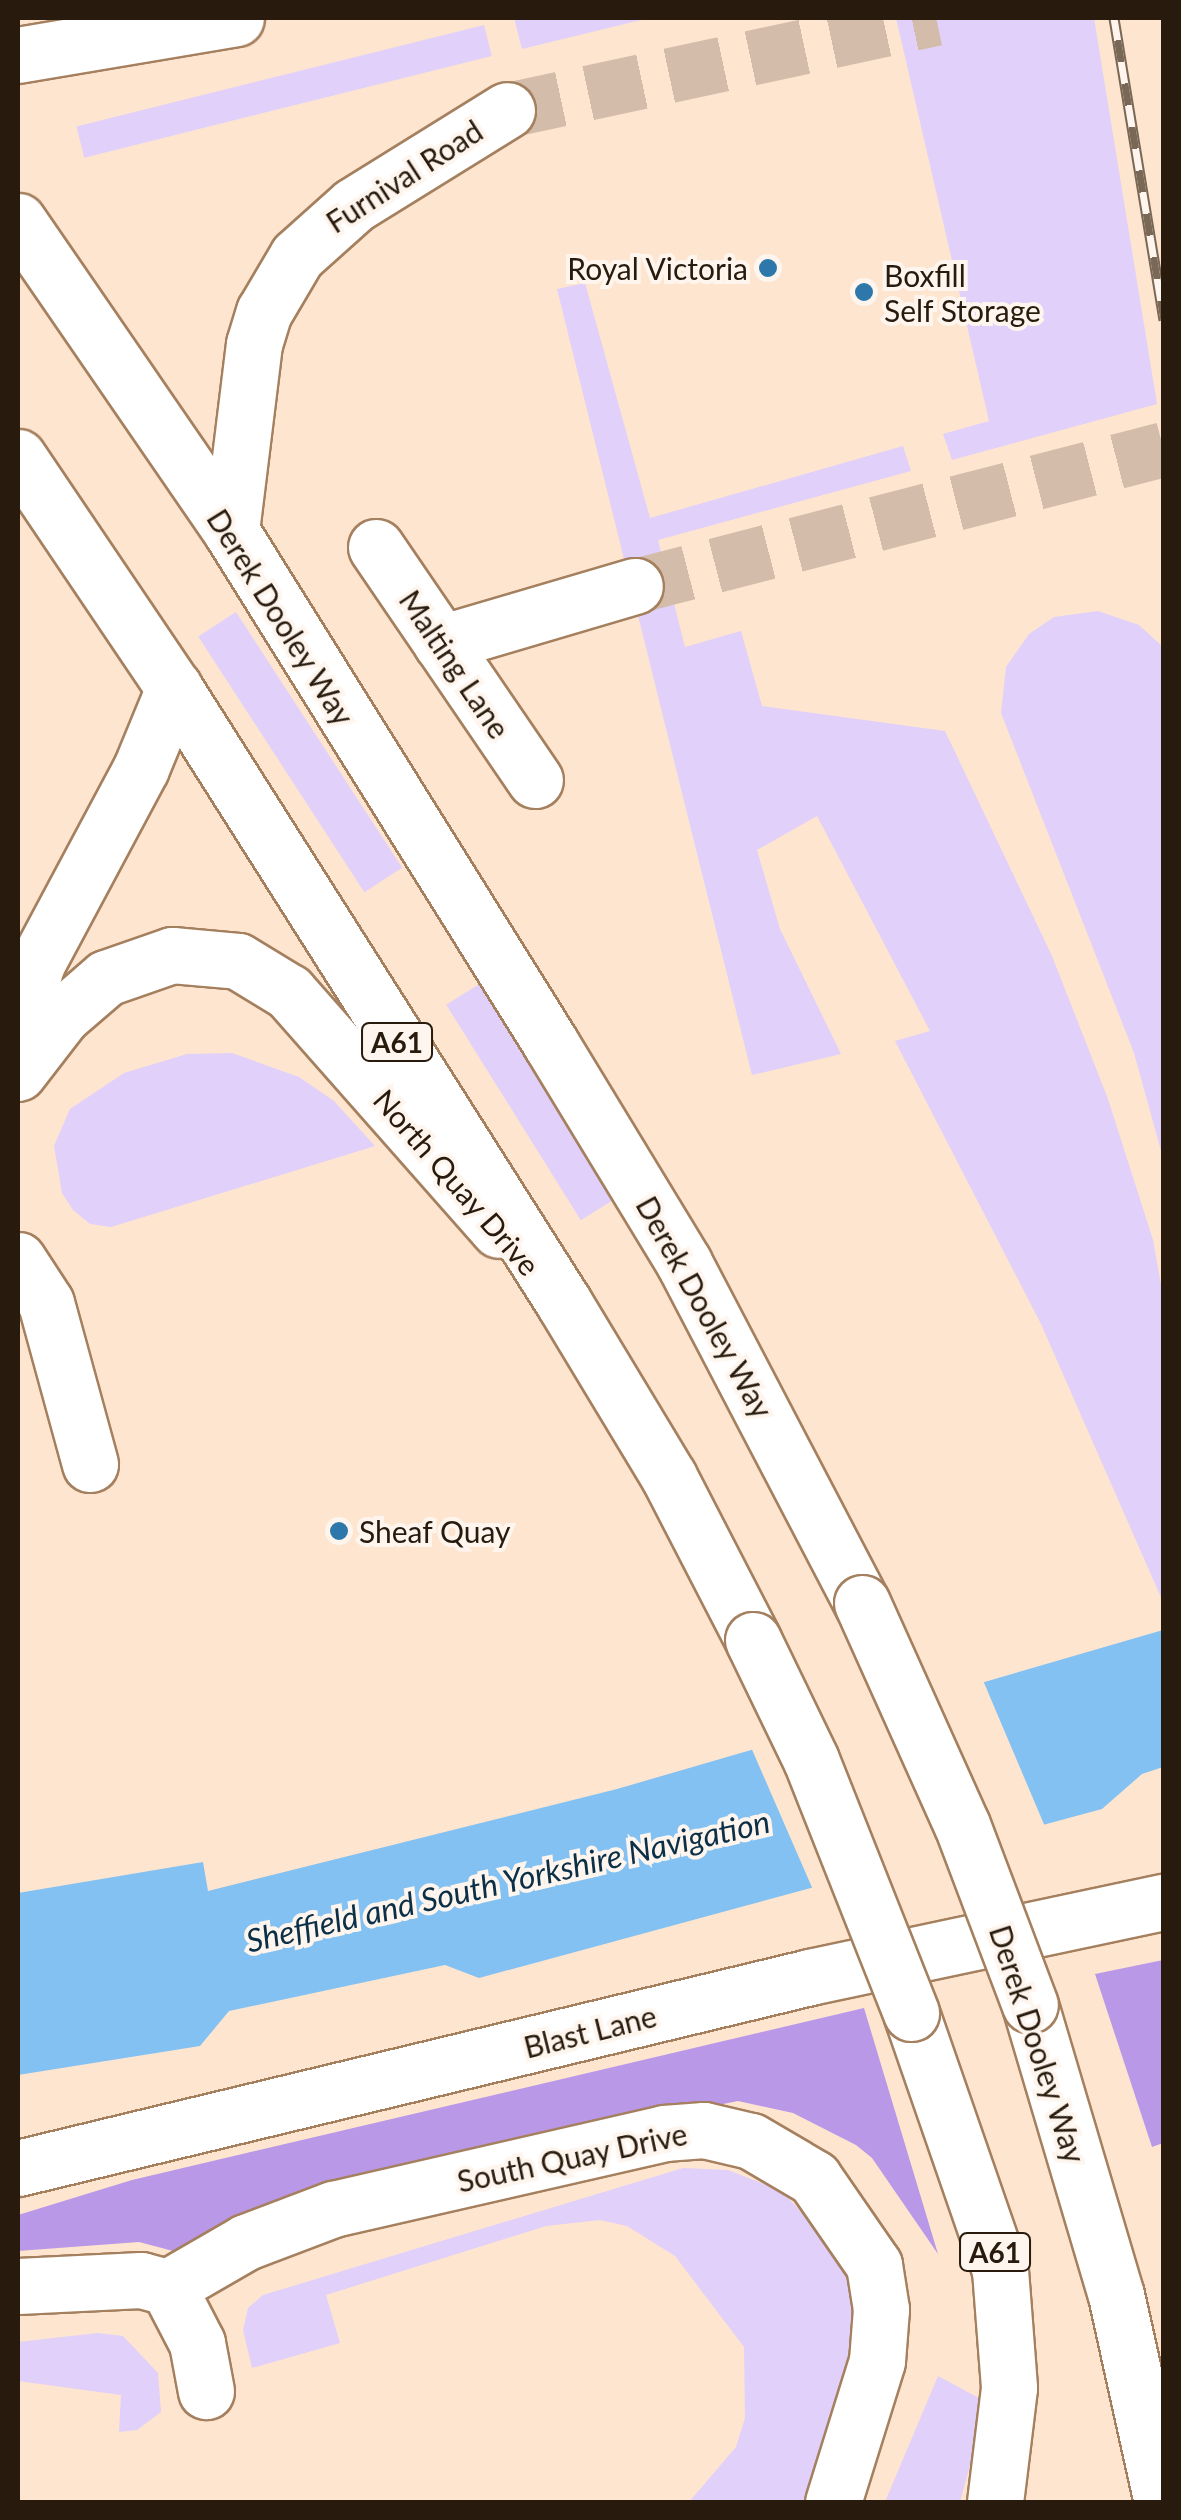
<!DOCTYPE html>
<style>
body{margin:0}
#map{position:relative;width:1181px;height:2520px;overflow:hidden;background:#fee5d0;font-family:Lato,sans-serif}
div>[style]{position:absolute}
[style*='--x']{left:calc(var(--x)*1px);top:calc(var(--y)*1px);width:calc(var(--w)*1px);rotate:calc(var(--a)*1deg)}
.green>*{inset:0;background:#e0d0fa;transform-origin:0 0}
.forest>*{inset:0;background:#b998e8}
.water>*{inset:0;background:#83c1f2}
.pier>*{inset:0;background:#fee5d0}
.minor-tunnel>*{height:55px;margin-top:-27.5px;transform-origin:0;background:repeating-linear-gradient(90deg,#d3bca9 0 55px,transparent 0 83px)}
.major-tunnel>*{height:55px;margin-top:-27.5px;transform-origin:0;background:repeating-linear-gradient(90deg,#d3bca9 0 55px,transparent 0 83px)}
.roads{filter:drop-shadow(2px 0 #a5805f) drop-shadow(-2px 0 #a5805f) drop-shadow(0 2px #a5805f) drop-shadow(0 -2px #a5805f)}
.minor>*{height:55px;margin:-27.5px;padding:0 27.5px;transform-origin:27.5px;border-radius:27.5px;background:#fff}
.major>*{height:55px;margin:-27.5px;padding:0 27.5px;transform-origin:27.5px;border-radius:27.5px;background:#fff}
.highway>*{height:55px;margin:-27.5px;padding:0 27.5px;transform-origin:27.5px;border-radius:27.5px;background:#fff}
.rail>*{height:11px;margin-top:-5.5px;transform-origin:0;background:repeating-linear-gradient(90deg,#fef6ee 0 22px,#7a6857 0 44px);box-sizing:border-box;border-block:2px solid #7a6857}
.bridges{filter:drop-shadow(2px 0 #a5805f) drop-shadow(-2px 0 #a5805f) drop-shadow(0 2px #a5805f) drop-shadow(0 -2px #a5805f)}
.highway-bridge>*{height:55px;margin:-27.5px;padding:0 27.5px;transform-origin:27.5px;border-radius:27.5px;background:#fff}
.dots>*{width:28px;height:28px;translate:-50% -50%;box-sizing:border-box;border:5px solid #fef6ee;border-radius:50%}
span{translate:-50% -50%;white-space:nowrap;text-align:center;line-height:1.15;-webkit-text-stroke:8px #fef6ee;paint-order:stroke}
.shield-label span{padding:2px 8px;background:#fef6ee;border:2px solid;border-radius:8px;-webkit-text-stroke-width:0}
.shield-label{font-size:28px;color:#281a0c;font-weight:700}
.street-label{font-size:30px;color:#281a0c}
.poi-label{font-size:30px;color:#281a0c}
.right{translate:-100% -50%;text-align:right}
.left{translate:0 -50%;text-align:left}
.water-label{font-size:32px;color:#0b2f47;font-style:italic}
.frame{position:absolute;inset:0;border:20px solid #281a0c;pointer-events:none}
</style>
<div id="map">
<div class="green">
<div style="clip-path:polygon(514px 18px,644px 18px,645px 19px,522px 49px)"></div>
<div style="clip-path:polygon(896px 18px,1094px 18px,1157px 404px,952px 460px,943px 434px,989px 421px)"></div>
<div style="left:484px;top:25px;width:32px;height:420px;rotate:76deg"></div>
<div style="clip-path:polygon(585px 283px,650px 518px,903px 446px,911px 471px,658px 540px,685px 647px,741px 631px,762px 706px,945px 731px,1052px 956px,1108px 1099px,1153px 1240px,1163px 1296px,1163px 1602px,1041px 1324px,895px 1041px,930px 1031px,817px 816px,757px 850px,780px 929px,841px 1054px,752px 1075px,557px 289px)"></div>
<div style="clip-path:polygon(1098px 611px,1139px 625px,1163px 647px,1163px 1158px,1134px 1053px,1001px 713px,1006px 667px,1029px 634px,1054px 617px)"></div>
<div style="left:236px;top:612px;width:305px;height:45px;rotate:57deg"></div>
<div style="left:481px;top:983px;width:254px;height:41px;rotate:58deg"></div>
<div style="clip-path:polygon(232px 1053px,299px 1077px,334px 1101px,375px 1146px,111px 1227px,90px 1224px,73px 1210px,62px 1193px,54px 1146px,70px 1109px,124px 1073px,187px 1054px)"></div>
<div style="clip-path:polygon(683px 2168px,728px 2170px,782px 2191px,838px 2253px,850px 2281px,856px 2321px,848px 2357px,861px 2363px,807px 2502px,689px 2502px,736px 2447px,745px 2418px,744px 2347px,675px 2256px,627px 2226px,600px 2220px,546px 2226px,326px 2295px,340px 2343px,252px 2368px,243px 2330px,248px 2308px,263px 2295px)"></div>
<div style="clip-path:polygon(98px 2333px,123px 2336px,158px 2373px,161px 2412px,137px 2430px,119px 2432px,121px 2395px,18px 2381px,18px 2342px)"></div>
<div style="clip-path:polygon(938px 2376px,979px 2398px,977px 2439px,960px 2502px,885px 2502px)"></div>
</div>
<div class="forest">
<div style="clip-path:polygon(1163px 1960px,1163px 2143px,1152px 2147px,1095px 1974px)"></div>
<div style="clip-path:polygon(864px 2008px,938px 2254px,872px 2158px,856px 2145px,793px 2113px,738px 2101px,389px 2172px,177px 2252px,139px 2242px,18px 2251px,18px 2215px,132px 2180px)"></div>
</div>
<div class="water">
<div style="clip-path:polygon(1163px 1630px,1163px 1767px,1142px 1774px,1102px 1809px,479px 1978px,445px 1965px,229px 2011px,200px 2046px,18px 2075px,18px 1893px,203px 1862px,208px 1891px,617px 1789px)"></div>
</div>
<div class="pier">
<div style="clip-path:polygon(982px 1678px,1046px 1829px,814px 1892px,750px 1745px)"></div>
</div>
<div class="minor-tunnel">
<div style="--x:635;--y:586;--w:546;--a:-14.52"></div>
</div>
<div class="major-tunnel">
<div style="--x:507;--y:110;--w:439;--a:-12.1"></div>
</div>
<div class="roads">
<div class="minor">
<div style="--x:18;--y:55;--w:221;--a:-9.6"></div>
<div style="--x:376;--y:547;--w:282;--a:55.7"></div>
<div style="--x:441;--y:643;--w:202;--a:-16.4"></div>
<div style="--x:18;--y:1025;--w:65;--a:-73"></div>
<div style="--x:37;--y:963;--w:221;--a:-61.9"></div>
<div style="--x:141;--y:768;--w:87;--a:-67.6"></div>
<div style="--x:18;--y:1073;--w:72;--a:-52.3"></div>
<div style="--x:62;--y:1016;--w:58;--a:-40.8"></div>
<div style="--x:106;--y:978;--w:70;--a:-19.2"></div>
<div style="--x:172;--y:955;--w:66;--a:5.2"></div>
<div style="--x:238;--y:961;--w:60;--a:31.3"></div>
<div style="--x:289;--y:992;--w:317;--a:48.6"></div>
<div style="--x:18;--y:1260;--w:51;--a:56.9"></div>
<div style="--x:46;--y:1303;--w:167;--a:74.7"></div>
<div style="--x:18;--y:2168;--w:815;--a:-13.56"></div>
<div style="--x:810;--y:1977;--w:362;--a:-12"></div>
<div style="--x:18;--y:2286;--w:123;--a:-2.8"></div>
<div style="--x:141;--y:2280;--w:28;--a:15"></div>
<div style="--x:168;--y:2287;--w:63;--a:62.6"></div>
<div style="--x:197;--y:2343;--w:49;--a:79.4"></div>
<div style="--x:168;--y:2287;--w:90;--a:-30"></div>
<div style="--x:246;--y:2242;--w:93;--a:-20.8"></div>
<div style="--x:333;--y:2209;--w:340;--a:-12.9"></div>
<div style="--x:664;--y:2133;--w:40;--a:-4.3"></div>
<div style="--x:704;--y:2130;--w:48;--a:13.2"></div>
<div style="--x:751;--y:2141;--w:73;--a:30.4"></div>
<div style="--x:814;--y:2178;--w:106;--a:55.4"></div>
<div style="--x:874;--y:2265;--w:45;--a:81"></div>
<div style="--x:881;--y:2309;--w:52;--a:94.4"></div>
<div style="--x:877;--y:2361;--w:148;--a:107.3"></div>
</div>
<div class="major">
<div style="--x:231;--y:531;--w:188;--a:-83"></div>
<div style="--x:254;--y:344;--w:34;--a:-73"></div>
<div style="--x:264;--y:312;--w:65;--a:-59.5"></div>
<div style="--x:297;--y:256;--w:76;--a:-41.8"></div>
<div style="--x:354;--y:205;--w:180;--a:-31.8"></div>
</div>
<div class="highway">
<div style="--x:18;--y:221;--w:376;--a:55.5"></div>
<div style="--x:231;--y:531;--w:605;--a:58.04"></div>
<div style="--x:551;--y:1044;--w:256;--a:58.7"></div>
<div style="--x:684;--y:1263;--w:384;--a:62.4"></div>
<div style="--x:18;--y:457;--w:279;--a:56"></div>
<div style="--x:174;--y:688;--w:728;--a:57.62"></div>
<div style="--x:564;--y:1303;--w:203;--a:58.9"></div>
<div style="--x:669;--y:1477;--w:183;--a:62.7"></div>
<div style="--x:1030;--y:2005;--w:302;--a:73.5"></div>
<div style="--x:1116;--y:2295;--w:212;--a:77.5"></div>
<div style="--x:911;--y:2013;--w:272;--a:70.9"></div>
<div style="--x:1000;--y:2270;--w:118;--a:85.6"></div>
<div style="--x:1009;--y:2388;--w:115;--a:97"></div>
</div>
</div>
<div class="rail">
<div style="--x:1114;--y:18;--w:306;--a:80.6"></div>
</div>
<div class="bridges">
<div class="highway-bridge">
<div style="--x:862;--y:1603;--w:243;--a:65.8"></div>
<div style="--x:962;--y:1825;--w:192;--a:69.3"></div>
<div style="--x:753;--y:1640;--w:133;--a:64.2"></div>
<div style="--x:811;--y:1760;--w:272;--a:68.4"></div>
</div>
</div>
<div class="dots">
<div style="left:768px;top:268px;background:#2d77ab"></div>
<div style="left:864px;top:292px;background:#2d77ab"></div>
<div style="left:339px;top:1531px;background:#2d77ab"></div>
</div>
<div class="shield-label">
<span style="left:397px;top:1042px">A61</span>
<span style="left:995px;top:2252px">A61</span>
</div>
<div class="street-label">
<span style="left:404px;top:176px;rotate:-33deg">Furnival Road</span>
<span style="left:281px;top:617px;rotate:58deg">Derek Dooley Way</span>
<span style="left:455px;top:664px;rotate:56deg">Malting Lane</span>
<span style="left:457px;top:1182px;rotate:49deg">North Quay Drive</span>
<span style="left:705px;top:1307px;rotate:61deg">Derek Dooley Way</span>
<span style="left:590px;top:2031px;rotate:-14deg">Blast Lane</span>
<span style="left:1038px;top:2044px;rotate:72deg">Derek Dooley Way</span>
<span style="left:572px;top:2157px;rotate:-12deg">South Quay Drive</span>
</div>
<div class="poi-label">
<span class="right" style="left:748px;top:268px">Royal Victoria</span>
<span class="left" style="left:884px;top:292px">Boxfill<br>Self Storage</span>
<span class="left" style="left:359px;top:1531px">Sheaf Quay</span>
</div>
<div class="water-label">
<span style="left:508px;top:1881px;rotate:-13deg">Sheffield and South Yorkshire Navigation</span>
</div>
<div class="frame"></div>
</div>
